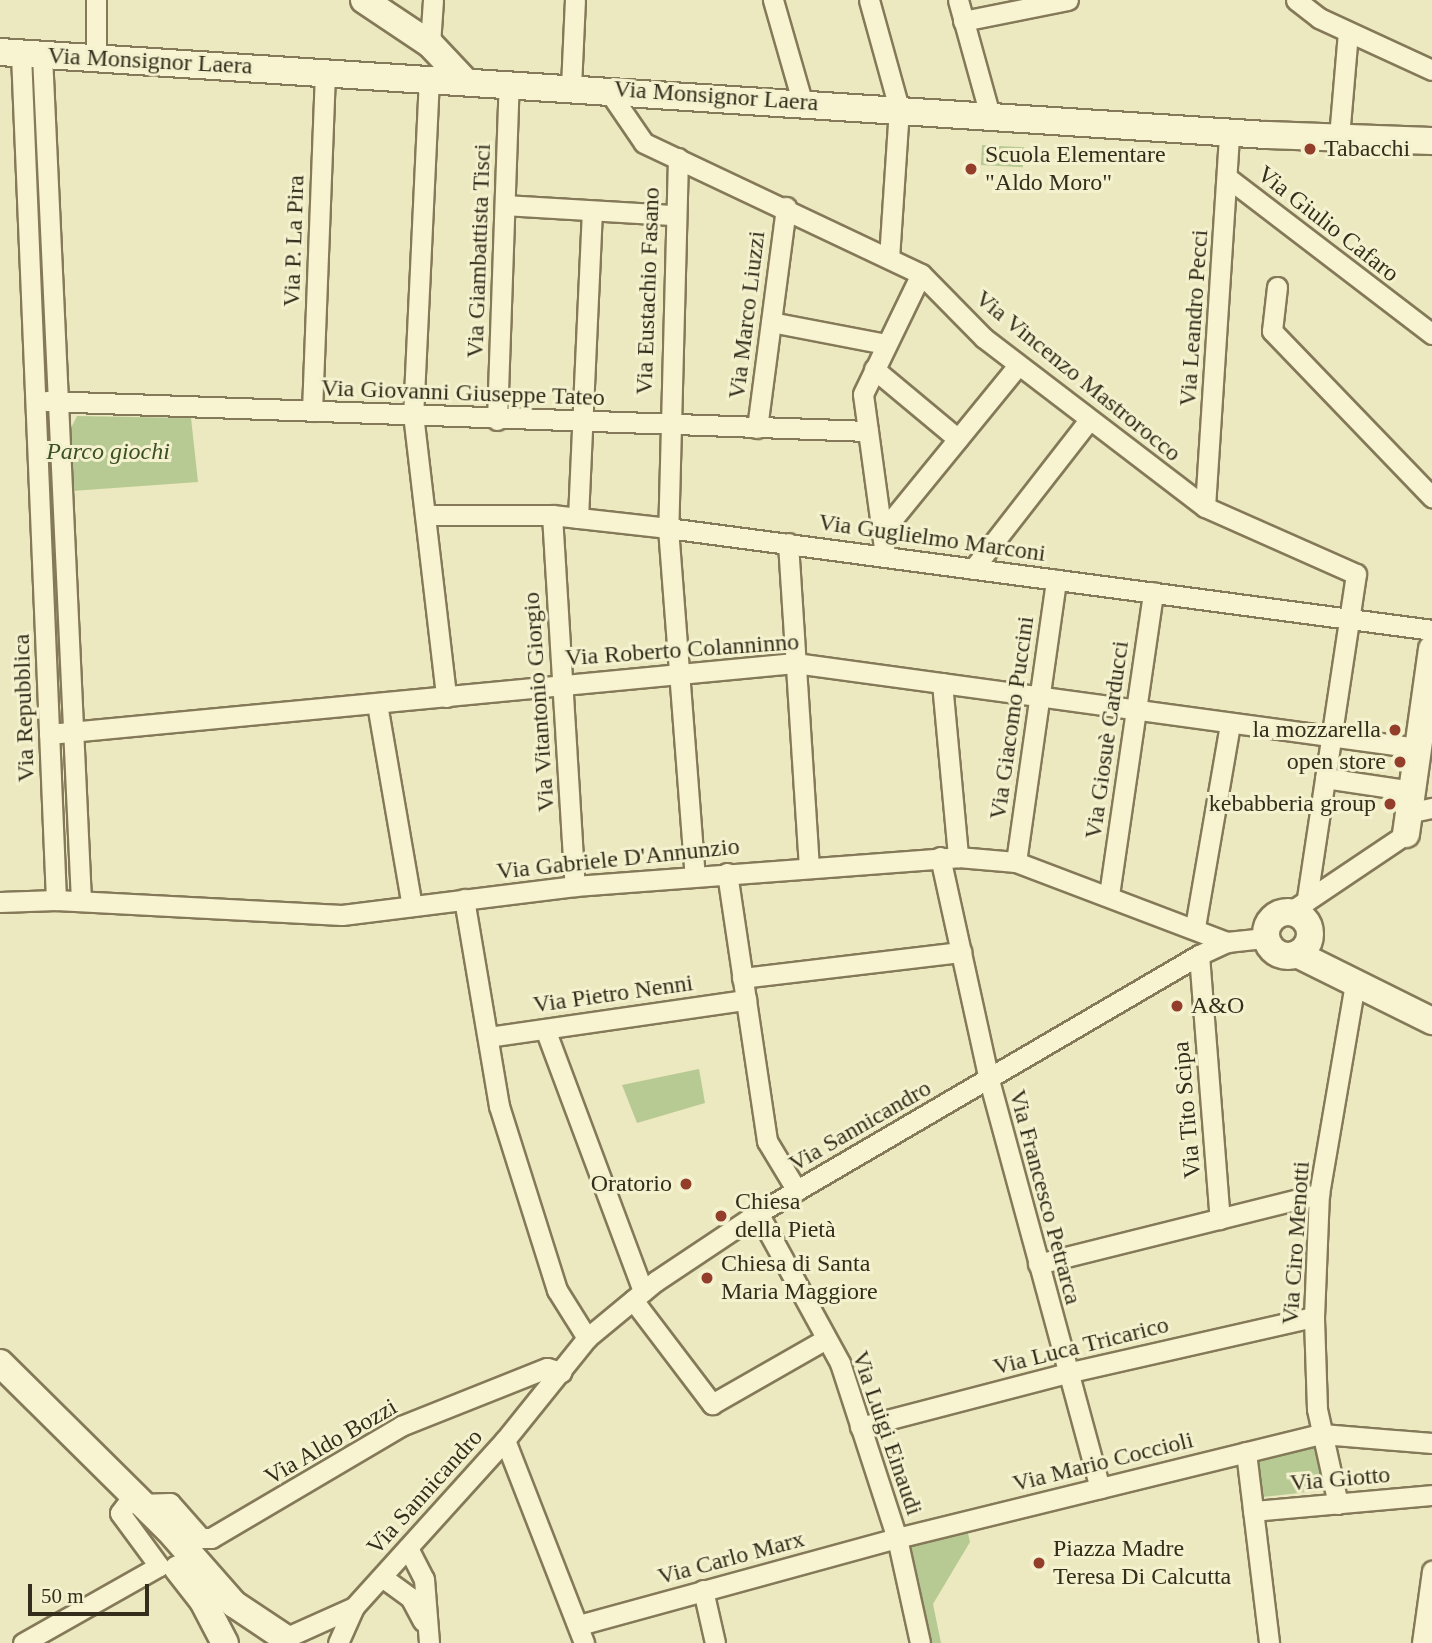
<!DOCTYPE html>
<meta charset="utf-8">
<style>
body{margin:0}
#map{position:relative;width:1432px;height:1643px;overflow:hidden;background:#ece8bf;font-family:Georgia,serif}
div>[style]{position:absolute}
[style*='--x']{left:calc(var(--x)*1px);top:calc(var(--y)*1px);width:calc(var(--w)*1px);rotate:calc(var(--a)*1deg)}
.green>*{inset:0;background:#b8ca94;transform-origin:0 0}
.roads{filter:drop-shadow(2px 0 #847958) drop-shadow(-2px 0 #847958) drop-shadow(0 2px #847958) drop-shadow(0 -2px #847958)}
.street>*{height:19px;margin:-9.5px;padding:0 9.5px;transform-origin:9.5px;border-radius:9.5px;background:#f8f4d2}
.secondary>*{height:26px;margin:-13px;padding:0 13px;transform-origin:13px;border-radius:13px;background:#f8f4d2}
.secondary>.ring{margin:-13px;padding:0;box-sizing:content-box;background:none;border:26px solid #f8f4d2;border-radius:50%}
.dots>*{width:19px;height:19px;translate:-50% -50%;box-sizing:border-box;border:4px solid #f4f1ce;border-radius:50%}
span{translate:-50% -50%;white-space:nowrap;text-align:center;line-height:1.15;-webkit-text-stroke:6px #f4f1ce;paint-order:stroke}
.street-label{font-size:24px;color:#342d1c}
.poi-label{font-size:24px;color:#342d1c}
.left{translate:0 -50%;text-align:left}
.right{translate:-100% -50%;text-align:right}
.park-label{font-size:24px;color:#3c5023;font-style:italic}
.scale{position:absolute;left:28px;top:1584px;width:121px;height:32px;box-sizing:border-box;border:4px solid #342d1c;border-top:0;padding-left:9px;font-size:21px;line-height:24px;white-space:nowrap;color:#342d1c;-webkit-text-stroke:5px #f4f1ce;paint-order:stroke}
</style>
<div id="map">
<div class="green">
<div style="left:982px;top:145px;width:42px;height:20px;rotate:3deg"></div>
<div style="clip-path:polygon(77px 416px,191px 418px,198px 482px,72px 491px,71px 428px)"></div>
<div style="clip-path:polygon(699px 1069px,705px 1103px,637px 1123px,622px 1085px)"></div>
<div style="clip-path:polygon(1317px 1446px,1326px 1490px,1262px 1497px,1254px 1460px)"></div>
<div style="clip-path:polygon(967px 1529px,970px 1542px,933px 1604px,941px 1643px,931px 1643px,910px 1544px)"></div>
</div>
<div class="roads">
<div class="street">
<div style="--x:773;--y:0;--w:105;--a:74"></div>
<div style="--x:869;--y:0;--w:112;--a:74.5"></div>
<div style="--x:899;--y:108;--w:149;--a:93.8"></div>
<div style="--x:958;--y:0;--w:119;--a:74.5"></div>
<div style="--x:1296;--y:0;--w:29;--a:38"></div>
<div style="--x:1319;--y:18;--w:124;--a:24.7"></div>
<div style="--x:963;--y:21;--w:107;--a:-11.3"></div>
<div style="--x:430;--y:44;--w:44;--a:-86.1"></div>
<div style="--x:21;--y:54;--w:847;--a:87.63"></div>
<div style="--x:42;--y:55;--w:847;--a:87.36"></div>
<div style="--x:96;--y:58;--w:58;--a:-90"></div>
<div style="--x:429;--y:78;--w:336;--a:92.7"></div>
<div style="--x:413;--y:414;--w:285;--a:83.3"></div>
<div style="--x:571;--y:87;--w:87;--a:-87.4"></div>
<div style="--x:607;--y:89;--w:65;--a:55.6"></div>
<div style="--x:644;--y:143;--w:306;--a:25.3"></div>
<div style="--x:921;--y:274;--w:90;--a:45.5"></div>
<div style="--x:984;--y:338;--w:278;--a:37.4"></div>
<div style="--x:1205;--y:507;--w:165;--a:23.9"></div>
<div style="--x:1356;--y:574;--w:329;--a:98.6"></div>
<div style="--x:1339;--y:137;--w:105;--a:-85.1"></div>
<div style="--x:678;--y:158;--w:370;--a:91.5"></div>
<div style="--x:668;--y:528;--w:349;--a:85.6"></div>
<div style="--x:1228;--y:178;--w:257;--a:37.4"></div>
<div style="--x:505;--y:205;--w:170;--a:3.4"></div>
<div style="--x:1277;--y:287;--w:44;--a:96.5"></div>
<div style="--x:1272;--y:331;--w:231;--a:46.1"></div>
<div style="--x:771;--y:322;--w:116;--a:10.9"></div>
<div style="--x:874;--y:369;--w:109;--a:39.8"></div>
<div style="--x:46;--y:401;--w:822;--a:2.09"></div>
<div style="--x:312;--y:411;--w:339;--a:-87.8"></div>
<div style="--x:497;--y:420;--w:337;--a:-88"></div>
<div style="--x:757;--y:428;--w:223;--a:-82.5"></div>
<div style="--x:1205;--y:507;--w:376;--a:-86.3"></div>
<div style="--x:425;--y:515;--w:127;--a:0"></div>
<div style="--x:552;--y:515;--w:117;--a:6.4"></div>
<div style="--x:668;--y:528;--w:771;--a:7.6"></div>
<div style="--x:552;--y:515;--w:372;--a:86.5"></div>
<div style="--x:578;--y:518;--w:307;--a:-87.4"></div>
<div style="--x:882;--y:532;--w:215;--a:-50.8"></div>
<div style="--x:788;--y:543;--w:325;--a:86.3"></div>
<div style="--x:885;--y:555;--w:162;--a:-97.8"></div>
<div style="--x:863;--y:394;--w:133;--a:-64.2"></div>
<div style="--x:973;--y:569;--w:189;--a:-52.1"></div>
<div style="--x:942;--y:683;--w:175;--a:84.7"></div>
<div style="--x:377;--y:704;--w:205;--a:80.2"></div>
<div style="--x:49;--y:734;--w:749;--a:-5.44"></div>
<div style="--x:795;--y:663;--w:628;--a:7.78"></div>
<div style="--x:1325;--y:778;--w:88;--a:8.5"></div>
<div style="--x:1408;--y:813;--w:25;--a:-12"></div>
<div style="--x:940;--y:857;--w:228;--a:77.6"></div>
<div style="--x:989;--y:1080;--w:423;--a:74.8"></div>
<div style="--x:1016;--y:862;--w:285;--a:-81.9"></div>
<div style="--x:727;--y:873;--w:271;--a:81.5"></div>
<div style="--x:767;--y:1141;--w:58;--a:59"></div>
<div style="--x:1109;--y:895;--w:306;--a:-81.7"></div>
<div style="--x:464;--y:899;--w:210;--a:80.4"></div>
<div style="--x:499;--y:1106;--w:193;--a:72.5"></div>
<div style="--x:557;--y:1290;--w:57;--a:58"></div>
<div style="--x:0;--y:902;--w:56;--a:-2"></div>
<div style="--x:56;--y:900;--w:286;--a:3"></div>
<div style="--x:342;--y:915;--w:235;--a:-7.1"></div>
<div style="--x:575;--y:886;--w:384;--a:-4.3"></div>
<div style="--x:958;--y:857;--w:58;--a:4.9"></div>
<div style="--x:1016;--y:862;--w:226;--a:20.8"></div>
<div style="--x:1290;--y:912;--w:140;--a:-33.9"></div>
<div style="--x:1195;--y:927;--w:205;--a:-80.2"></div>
<div style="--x:1199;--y:955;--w:265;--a:85.5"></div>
<div style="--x:742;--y:978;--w:221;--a:-6.8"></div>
<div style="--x:545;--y:1029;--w:280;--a:69.5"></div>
<div style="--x:488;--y:1037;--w:261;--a:-8.2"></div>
<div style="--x:758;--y:1213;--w:171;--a:61.3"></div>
<div style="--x:840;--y:1363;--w:184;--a:72"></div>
<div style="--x:897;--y:1538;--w:107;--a:77.6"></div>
<div style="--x:1038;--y:1264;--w:290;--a:-14"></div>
<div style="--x:633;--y:1300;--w:131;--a:52.8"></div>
<div style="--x:712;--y:1404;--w:131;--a:-29.7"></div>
<div style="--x:860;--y:1427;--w:214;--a:-14.6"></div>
<div style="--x:1067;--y:1373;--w:253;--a:-12.8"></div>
<div style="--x:505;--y:1440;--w:218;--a:68.7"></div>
<div style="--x:1246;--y:1452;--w:192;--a:83.1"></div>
<div style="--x:140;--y:1504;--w:30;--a:-2"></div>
<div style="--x:170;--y:1503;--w:47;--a:48.5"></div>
<div style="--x:201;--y:1538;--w:10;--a:0"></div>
<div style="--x:211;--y:1538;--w:221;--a:-30.5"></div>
<div style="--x:401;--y:1426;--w:157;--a:-21.7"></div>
<div style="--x:547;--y:1368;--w:15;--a:16"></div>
<div style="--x:1338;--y:1504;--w:97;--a:-102.5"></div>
<div style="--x:1317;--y:1409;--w:92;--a:-91.9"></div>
<div style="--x:1314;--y:1317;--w:123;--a:-87.7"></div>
<div style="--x:1319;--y:1194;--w:213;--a:-80.3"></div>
<div style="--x:1253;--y:1511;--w:180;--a:-5.1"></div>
<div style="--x:408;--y:1548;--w:35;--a:63"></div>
<div style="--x:424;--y:1579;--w:64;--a:85.5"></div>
<div style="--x:382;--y:1577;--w:34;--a:36"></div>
<div style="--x:410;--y:1597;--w:27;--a:62"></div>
<div style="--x:703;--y:1590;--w:54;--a:77.2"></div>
<div style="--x:579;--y:1625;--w:330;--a:-15.3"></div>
<div style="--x:897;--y:1538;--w:438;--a:-13.8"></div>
<div style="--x:1322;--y:1434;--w:110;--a:4.7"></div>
<div style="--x:285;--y:1638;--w:76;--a:-24.2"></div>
<div style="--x:23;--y:1643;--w:156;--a:-29.5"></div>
<div style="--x:159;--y:1566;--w:66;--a:-126.3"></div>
<div style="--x:120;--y:1513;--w:21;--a:-53"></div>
<div style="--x:338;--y:1643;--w:39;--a:-66"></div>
<div style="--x:354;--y:1607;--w:225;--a:-47.9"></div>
<div style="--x:505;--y:1440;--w:131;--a:-51.2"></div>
<div style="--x:587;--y:1338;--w:89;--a:-39.6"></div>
<div style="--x:656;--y:1281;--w:123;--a:-33.7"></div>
<div style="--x:758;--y:1213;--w:511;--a:-30.33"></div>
<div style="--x:1199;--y:955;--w:31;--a:-25"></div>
<div style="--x:1227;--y:942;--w:39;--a:-6"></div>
<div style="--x:1422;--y:1643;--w:73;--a:-82.1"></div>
</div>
<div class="secondary">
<div style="--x:364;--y:0;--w:79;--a:33.7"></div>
<div style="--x:430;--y:44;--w:50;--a:46.6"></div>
<div style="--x:0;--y:52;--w:1270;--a:3.75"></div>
<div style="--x:1267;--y:135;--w:165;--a:2.1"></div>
<div style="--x:1406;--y:834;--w:187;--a:-82"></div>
<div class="ring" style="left:1266px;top:912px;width:18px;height:18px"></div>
<div style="--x:1297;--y:954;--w:151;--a:26.4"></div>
<div style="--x:0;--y:1363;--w:236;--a:44.7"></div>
<div style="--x:168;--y:1529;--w:100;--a:48.7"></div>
<div style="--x:234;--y:1604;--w:61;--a:33.7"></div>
<div style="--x:178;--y:1569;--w:41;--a:52"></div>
<div style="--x:203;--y:1601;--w:47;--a:62.4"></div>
</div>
</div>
<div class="dots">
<div style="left:1310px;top:149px;background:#923e2a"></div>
<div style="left:971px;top:169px;background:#923e2a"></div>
<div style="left:1395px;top:730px;background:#923e2a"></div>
<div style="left:1400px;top:762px;background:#923e2a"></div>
<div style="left:1390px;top:804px;background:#923e2a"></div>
<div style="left:1177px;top:1006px;background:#923e2a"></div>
<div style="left:686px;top:1184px;background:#923e2a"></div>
<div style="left:721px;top:1216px;background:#923e2a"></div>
<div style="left:707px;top:1278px;background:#923e2a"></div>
<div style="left:1039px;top:1563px;background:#923e2a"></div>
</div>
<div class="street-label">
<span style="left:150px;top:61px;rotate:3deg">Via Monsignor Laera</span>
<span style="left:716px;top:96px;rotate:4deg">Via Monsignor Laera</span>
<span style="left:1328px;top:224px;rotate:38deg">Via Giulio Cafaro</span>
<span style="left:294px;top:241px;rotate:-88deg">Via P. La Pira</span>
<span style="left:479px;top:251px;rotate:-88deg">Via Giambattista Tisci</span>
<span style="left:648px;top:291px;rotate:-88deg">Via Eustachio Fasano</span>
<span style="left:747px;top:315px;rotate:-83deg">Via Marco Liuzzi</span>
<span style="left:1194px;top:318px;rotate:-86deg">Via Leandro Pecci</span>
<span style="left:1078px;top:376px;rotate:39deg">Via Vincenzo Mastrorocco</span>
<span style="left:463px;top:393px;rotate:2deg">Via Giovanni Giuseppe Tateo</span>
<span style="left:932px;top:538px;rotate:8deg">Via Guglielmo Marconi</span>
<span style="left:682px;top:650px;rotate:-4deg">Via Roberto Colanninno</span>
<span style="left:539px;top:702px;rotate:-94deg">Via Vitantonio Giorgio</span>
<span style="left:24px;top:708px;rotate:-92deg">Via Repubblica</span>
<span style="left:1012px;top:718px;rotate:-82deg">Via Giacomo Puccini</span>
<span style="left:1107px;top:740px;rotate:-82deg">Via Giosuè Carducci</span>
<span style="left:618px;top:859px;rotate:-6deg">Via Gabriele D'Annunzio</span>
<span style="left:613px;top:994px;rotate:-8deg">Via Pietro Nenni</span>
<span style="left:1187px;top:1110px;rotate:-95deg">Via Tito Scipa</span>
<span style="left:860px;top:1126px;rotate:-30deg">Via Sannicandro</span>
<span style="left:1045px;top:1197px;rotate:75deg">Via Francesco Petrarca</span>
<span style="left:1296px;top:1243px;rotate:-86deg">Via Ciro Menotti</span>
<span style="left:1081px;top:1346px;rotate:-14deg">Via Luca Tricarico</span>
<span style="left:887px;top:1433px;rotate:71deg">Via Luigi Einaudi</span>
<span style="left:331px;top:1442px;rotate:-30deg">Via Aldo Bozzi</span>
<span style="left:1103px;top:1462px;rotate:-14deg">Via Mario Coccioli</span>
<span style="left:1340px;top:1479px;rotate:-5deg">Via Giotto</span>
<span style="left:425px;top:1492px;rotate:-48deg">Via Sannicandro</span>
<span style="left:731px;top:1558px;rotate:-15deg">Via Carlo Marx</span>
</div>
<div class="poi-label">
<span class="left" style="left:1324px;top:149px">Tabacchi</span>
<span class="left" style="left:985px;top:169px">Scuola Elementare<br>"Aldo Moro"</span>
<span class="right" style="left:1381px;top:730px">la mozzarella</span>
<span class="right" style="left:1386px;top:762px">open store</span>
<span class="right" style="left:1376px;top:804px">kebabberia group</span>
<span class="left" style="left:1191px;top:1006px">A&amp;O</span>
<span class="right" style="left:672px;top:1184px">Oratorio</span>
<span class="left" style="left:735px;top:1216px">Chiesa<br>della Pietà</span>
<span class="left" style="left:721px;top:1278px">Chiesa di Santa<br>Maria Maggiore</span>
<span class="left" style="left:1053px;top:1563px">Piazza Madre<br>Teresa Di Calcutta</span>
</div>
<div class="park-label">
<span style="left:108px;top:452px">Parco giochi</span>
</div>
<div class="scale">50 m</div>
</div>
